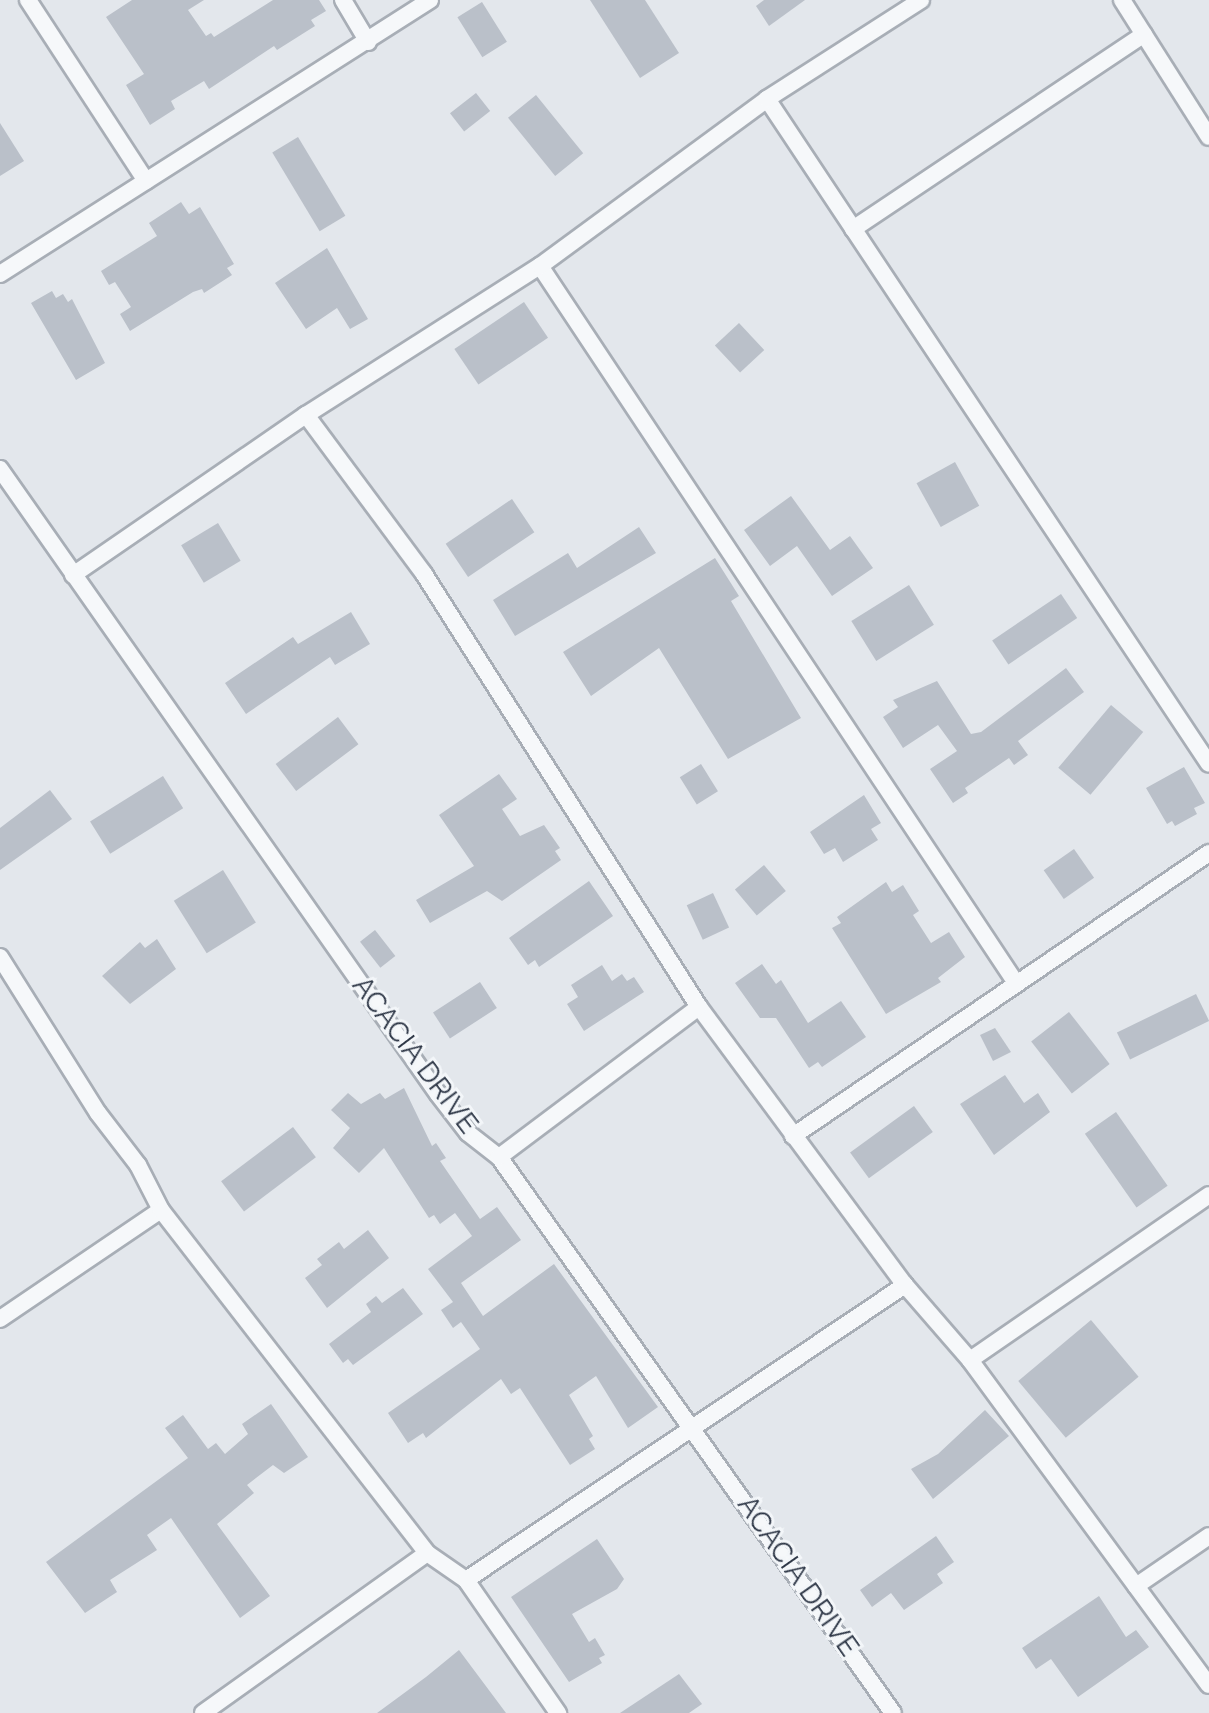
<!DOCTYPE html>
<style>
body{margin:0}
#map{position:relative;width:1209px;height:1713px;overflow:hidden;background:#e3e7ec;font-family:Raleway,sans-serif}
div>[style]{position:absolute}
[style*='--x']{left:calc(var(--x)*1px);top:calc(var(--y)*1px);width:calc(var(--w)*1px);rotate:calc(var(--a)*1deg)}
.building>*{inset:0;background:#bac0c9;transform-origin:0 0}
.roads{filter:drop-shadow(2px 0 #a8aeb6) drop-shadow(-2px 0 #a8aeb6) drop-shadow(0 2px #a8aeb6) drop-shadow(0 -2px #a8aeb6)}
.minor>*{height:16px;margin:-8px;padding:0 8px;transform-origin:8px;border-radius:8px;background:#f6f8fa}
span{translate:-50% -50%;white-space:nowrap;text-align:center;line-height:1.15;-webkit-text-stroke:6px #f3f6f9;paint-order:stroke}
.street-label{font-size:28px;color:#2b3444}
</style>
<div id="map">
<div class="building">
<div style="clip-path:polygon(132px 0,204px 0,188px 10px,206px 36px,211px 33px,214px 37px,273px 0,319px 0,326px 11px,311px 20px,315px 26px,277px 50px,274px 46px,209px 89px,204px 81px,171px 101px,175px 109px,150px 125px,126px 85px,144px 74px,106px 17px)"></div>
<div style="clip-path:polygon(590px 0,645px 0,679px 53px,640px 78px)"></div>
<div style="clip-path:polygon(764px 0,805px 0,769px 26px,756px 6px)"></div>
<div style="left:482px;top:2px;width:47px;height:29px;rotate:58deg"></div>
<div style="left:476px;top:93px;width:23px;height:33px;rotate:52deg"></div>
<div style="left:536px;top:95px;width:75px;height:36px;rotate:51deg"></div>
<div style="clip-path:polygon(0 123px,24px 161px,0 176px)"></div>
<div style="left:298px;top:137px;width:92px;height:30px;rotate:59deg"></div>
<div style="clip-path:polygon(181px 202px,189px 214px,200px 207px,234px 264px,227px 268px,232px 275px,204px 293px,202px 289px,193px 292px,130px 331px,120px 314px,131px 307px,115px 282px,109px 285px,101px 271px,157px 236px,149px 223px)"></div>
<div style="clip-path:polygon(327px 248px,368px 319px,350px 329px,337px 308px,306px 329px,275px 283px)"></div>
<div style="clip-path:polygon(52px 291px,56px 298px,63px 294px,68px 302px,72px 299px,105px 363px,76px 380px,31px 303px)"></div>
<div style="left:524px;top:302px;width:43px;height:84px;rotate:56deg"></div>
<div style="left:739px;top:323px;width:37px;height:33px;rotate:47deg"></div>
<div style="left:955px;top:462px;width:50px;height:44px;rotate:61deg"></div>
<div style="clip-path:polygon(791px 496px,830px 550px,850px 536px,873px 568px,832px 596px,797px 546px,770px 566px,744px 530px)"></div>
<div style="left:512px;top:499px;width:40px;height:80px;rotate:56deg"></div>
<div style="left:218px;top:523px;width:44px;height:43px;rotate:59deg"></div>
<div style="clip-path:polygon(639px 527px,656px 553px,515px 636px,493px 600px,568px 553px,577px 568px)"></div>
<div style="clip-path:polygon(715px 558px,739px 596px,731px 601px,801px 718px,728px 759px,659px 648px,591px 696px,563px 652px)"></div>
<div style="left:909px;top:585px;width:47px;height:68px;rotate:58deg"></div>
<div style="left:1061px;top:594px;width:29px;height:83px;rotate:56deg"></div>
<div style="clip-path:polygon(351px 612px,370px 644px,335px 665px,330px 657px,246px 714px,225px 683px,293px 637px,298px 644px)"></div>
<div style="clip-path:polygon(1066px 668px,1084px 692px,1018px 741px,1028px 755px,1014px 765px,1009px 758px,965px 788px,968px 793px,953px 803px,930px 769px,957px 751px,938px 725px,903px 748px,883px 717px,898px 707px,893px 700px,937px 681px,971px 734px,981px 732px)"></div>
<div style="left:1111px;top:705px;width:42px;height:82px;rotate:40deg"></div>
<div style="left:338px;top:717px;width:34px;height:78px;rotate:53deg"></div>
<div style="left:701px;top:764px;width:32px;height:25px;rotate:58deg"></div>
<div style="clip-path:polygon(1184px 767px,1205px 803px,1194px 808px,1197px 814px,1175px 826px,1172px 821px,1167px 824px,1146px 788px)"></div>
<div style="clip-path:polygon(499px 774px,517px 799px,502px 809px,520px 836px,544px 825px,560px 848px,555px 851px,561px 860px,502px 901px,487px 891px,430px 923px,416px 900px,474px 866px,439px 815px)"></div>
<div style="left:163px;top:776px;width:38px;height:86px;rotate:58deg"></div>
<div style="clip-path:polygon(50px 790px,72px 819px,0 870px,0 828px)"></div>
<div style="clip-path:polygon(864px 795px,881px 823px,871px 829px,878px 840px,843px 862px,835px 848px,824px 854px,810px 832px)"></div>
<div style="left:1074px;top:849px;width:35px;height:37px;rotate:55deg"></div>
<div style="left:764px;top:865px;width:34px;height:38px;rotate:50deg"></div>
<div style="left:223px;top:870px;width:62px;height:58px;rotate:58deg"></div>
<div style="clip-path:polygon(589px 881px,613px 916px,539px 967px,535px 960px,528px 965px,509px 938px)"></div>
<div style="clip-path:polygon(886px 882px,892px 892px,903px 885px,919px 911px,913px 915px,931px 943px,949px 932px,965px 957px,938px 978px,941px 982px,886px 1014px,832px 928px,841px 923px,837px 917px)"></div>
<div style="left:713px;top:893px;width:38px;height:29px;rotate:65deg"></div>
<div style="left:375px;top:930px;width:33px;height:19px;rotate:52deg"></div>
<div style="clip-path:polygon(157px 939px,176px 969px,130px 1004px,102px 976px,140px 942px,145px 948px)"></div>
<div style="clip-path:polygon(762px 964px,776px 984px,781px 980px,808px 1023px,841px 1001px,866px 1037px,822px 1067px,818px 1062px,809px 1068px,776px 1018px,760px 1018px,735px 983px)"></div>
<div style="clip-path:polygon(602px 965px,612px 981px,622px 974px,627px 981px,634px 977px,644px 992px,584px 1031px,567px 1004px,578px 997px,571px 985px)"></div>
<div style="left:480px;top:982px;width:31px;height:56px;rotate:57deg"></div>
<div style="left:1196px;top:994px;width:30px;height:88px;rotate:64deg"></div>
<div style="left:1069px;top:1012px;width:66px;height:48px;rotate:52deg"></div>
<div style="clip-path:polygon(995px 1028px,1011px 1052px,993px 1061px,980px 1035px)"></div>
<div style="clip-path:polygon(1005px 1075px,1024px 1103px,1038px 1093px,1050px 1112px,994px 1155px,960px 1104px)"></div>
<div style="clip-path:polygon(404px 1088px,432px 1146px,436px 1143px,446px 1158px,440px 1161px,480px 1219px,497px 1207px,521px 1240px,461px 1283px,483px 1316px,554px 1264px,658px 1407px,628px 1428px,596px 1376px,569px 1395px,593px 1436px,589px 1439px,595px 1449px,570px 1465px,520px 1388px,511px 1394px,501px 1379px,426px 1438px,423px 1433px,408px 1443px,388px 1413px,480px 1349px,461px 1322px,453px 1328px,441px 1310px,453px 1302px,428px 1269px,472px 1236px,455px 1213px,440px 1224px,434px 1215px,429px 1218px,384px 1148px,359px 1173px,333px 1148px,350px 1128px,331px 1110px,348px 1093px,361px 1104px,380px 1093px,385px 1099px)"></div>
<div style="left:914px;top:1106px;width:32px;height:79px;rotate:54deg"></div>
<div style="left:1116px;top:1112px;width:90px;height:38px;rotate:55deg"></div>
<div style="left:293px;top:1127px;width:38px;height:90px;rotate:53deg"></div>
<div style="clip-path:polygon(368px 1230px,389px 1258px,327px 1308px,305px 1278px,322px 1265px,317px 1259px,339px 1242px,344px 1249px)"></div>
<div style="clip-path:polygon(403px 1288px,423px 1314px,353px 1365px,348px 1359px,343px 1363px,329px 1344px,371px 1312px,366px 1304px,376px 1296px,382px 1303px)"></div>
<div style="left:1091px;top:1320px;width:74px;height:95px;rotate:50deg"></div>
<div style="clip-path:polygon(271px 1404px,308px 1457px,284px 1473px,273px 1465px,247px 1485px,254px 1493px,217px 1524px,270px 1596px,240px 1618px,171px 1518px,147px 1535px,157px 1550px,110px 1580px,117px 1592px,85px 1613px,46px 1562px,188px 1458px,165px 1428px,183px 1415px,208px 1449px,216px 1443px,225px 1454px,248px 1434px,242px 1424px)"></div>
<div style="clip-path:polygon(985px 1410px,1009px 1436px,933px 1499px,911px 1469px,938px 1454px)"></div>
<div style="clip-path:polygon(936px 1536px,954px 1562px,937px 1574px,943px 1583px,904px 1610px,891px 1593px,872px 1607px,860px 1590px)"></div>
<div style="clip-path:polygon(597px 1539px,624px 1579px,617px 1589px,572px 1614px,589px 1642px,595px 1638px,605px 1655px,599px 1658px,602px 1663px,569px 1682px,511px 1597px)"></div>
<div style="clip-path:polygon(1099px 1596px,1126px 1637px,1136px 1630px,1149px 1647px,1078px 1697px,1051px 1659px,1036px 1669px,1022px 1648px)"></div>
<div style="clip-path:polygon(459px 1650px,506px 1713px,377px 1713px,426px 1677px)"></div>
<div style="clip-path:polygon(679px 1674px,702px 1704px,689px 1713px,620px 1713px)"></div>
</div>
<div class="roads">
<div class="minor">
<div style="--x:28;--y:0;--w:216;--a:56.9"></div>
<div style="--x:343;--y:0;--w:49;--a:59.2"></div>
<div style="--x:1122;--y:0;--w:162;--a:57.6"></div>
<div style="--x:767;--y:99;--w:798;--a:56.39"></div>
<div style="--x:853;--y:229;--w:350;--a:-33.8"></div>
<div style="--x:540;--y:266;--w:861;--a:56.42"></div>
<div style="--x:0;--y:274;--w:510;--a:-32.51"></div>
<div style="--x:306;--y:415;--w:198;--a:53.4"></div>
<div style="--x:424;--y:574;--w:513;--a:57.58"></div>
<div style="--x:699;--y:1007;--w:346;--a:53.5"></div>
<div style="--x:905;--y:1285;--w:99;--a:49.1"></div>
<div style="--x:970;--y:1360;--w:403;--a:53.7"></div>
<div style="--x:0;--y:469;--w:763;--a:54.98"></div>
<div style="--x:438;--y:1094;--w:49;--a:52.4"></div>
<div style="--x:468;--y:1133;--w:39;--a:38"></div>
<div style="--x:499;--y:1157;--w:681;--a:54.68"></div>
<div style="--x:73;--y:575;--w:283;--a:-34.5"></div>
<div style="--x:306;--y:415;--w:277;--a:-32.5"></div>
<div style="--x:540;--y:266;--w:282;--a:-36.3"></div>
<div style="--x:767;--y:99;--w:183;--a:-32.7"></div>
<div style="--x:0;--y:957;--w:184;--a:57.9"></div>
<div style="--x:98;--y:1113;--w:66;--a:52.4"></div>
<div style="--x:138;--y:1165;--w:51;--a:62.9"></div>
<div style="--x:793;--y:1136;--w:503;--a:-34.23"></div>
<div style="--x:499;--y:1157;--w:250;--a:-36.9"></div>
<div style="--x:0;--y:1319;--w:194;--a:-34.1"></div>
<div style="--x:161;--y:1210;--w:434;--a:52.2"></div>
<div style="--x:427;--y:1553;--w:47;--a:34.7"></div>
<div style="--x:466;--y:1580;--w:162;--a:55.3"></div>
<div style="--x:970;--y:1360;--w:290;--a:-34.6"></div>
<div style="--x:466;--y:1580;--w:529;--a:-33.9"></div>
<div style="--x:1136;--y:1586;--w:88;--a:-34.4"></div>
<div style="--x:203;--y:1713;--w:275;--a:-35.5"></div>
</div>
</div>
<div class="street-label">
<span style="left:415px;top:1055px;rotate:53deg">ACACIA DRIVE</span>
<span style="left:798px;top:1576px;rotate:55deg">ACACIA DRIVE</span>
</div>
</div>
